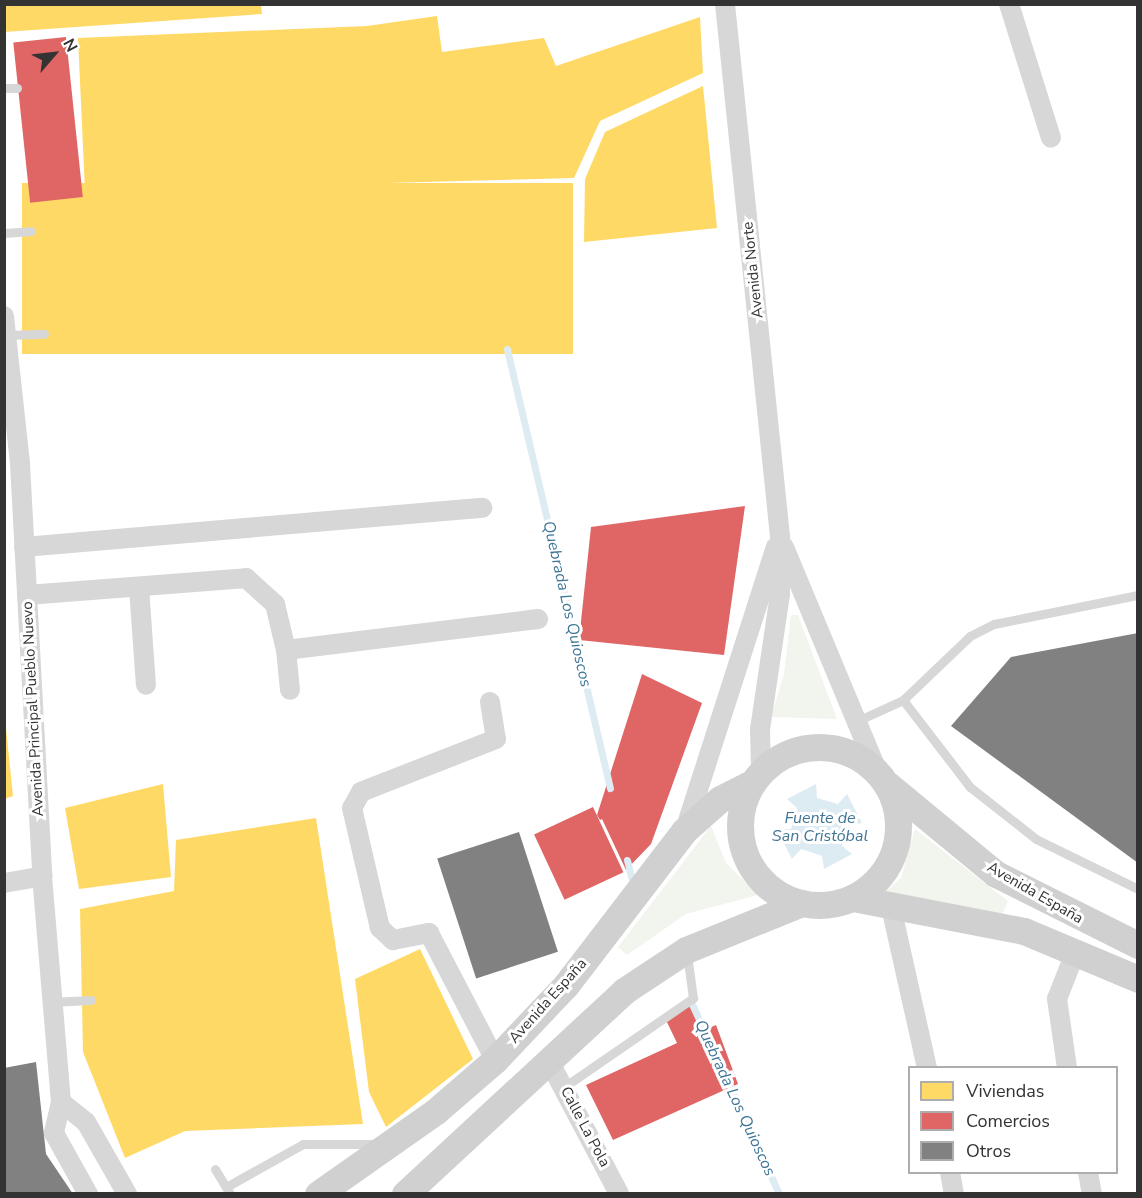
<!DOCTYPE html>
<meta charset="utf-8">
<style>
body{margin:0}
#map{position:relative;width:1142px;height:1198px;overflow:hidden;background:#fff;font-family:"Nunito Sans",sans-serif}
div>[style]{position:absolute}
[style*='--x']{left:calc(var(--x)*1px);top:calc(var(--y)*1px);width:calc(var(--w)*1px);rotate:calc(var(--a)*1deg)}
.green>*{inset:0;background:#f1f5ed}
.water>*{inset:0;background:#ddebf3}
.homes>*{inset:0;background:#ffd966;transform-origin:0 0}
.shops>*{inset:0;background:#e06666;transform-origin:0 0}
.stream>*{height:7px;margin:-3.5px;padding:0 3.5px;transform-origin:3.5px;border-radius:3.5px;background:#ddebf3}
.building>*{inset:0;background:#818181;transform-origin:0 0}
.service>*{height:9px;margin:-4.5px;padding:0 4.5px;transform-origin:4.5px;border-radius:4.5px;background:#d7d7d7}
.minor>*{height:20px;margin:-10px;padding:0 10px;transform-origin:10px;border-radius:10px;background:#d7d7d7}
.secondary>*{height:27px;margin:-13.5px;padding:0 13.5px;transform-origin:13.5px;border-radius:13.5px;background:#d0d0d0}
.secondary>.ring{margin:-13.5px;padding:0;box-sizing:content-box;background:none;border:27px solid #d0d0d0;border-radius:50%}
span{translate:-50% -50%;white-space:nowrap;text-align:center;line-height:1.15;-webkit-text-stroke:6px #fff;paint-order:stroke}
.street-label{font-size:15px;color:#333}
.water-label{font-size:16px;color:#3f7597;font-style:italic}
.frame{position:absolute;inset:0;border:6px solid #333;pointer-events:none}
.legend{position:absolute;left:908px;top:1066px;width:210px;height:108px;box-sizing:border-box;background:#fff;border:2px solid #adadad;margin:0;padding:8px 10px;list-style:none;font-size:18px;color:#333}
.legend li{display:flex;align-items:center;gap:12px;height:30px}
.legend b{width:30px;border:2px solid #adadad}
.north{position:absolute;left:24px;top:24px;width:60px;height:60px;-webkit-text-stroke:4px #fff;paint-order:stroke;rotate:62deg;font-size:16px;font-weight:700;line-height:24px;text-align:center;color:#333}
.north::after{content:'';display:block;margin:auto;width:21px;height:27px;background:#333;clip-path:polygon(50% 0,100% 100%,50% 72%,0 100%)}
</style>
<div id="map">
<div class="green">
<div style="clip-path:polygon(791px 615px,798px 615px,837px 719px,771px 717px,784px 674px)"></div>
<div style="clip-path:polygon(711px 826px,726px 863px,758px 895px,686px 914px,627px 955px,618px 947px)"></div>
<div style="clip-path:polygon(915px 829px,1008px 901px,1002px 915px,884px 893px,901px 878px)"></div>
</div>
<div class="water">
<div style="clip-path:polygon(816px 784px,817px 798px,838px 804px,847px 794px,862px 823px,849px 825px,842px 846px,852px 854px,824px 869px,822px 856px,801px 849px,792px 859px,777px 830px,791px 829px,797px 808px,787px 799px)"></div>
</div>
<div class="homes">
<div style="clip-path:polygon(4px 4px,261px 4px,262px 14px,4px 32px)"></div>
<div style="clip-path:polygon(437px 16px,442px 52px,544px 38px,556px 66px,700px 17px,703px 73px,600px 121px,574px 178px,85px 191px,78px 38px,367px 26px)"></div>
<div style="clip-path:polygon(703px 86px,717px 228px,584px 242px,585px 179px,605px 132px)"></div>
<div style="left:573px;top:183px;width:171px;height:551px;rotate:90deg"></div>
<div style="clip-path:polygon(4px 709px,13px 796px,4px 799px)"></div>
<div style="clip-path:polygon(163px 784px,171px 877px,79px 889px,65px 808px)"></div>
<div style="clip-path:polygon(316px 818px,363px 1124px,185px 1131px,125px 1158px,83px 1052px,80px 909px,174px 891px,176px 840px)"></div>
<div style="clip-path:polygon(420px 949px,473px 1059px,386px 1127px,369px 1092px,355px 979px)"></div>
</div>
<div class="shops">
<div style="left:66px;top:37px;width:161px;height:53px;rotate:84deg"></div>
<div style="clip-path:polygon(745px 506px,724px 655px,579px 640px,591px 527px)"></div>
<div style="clip-path:polygon(642px 674px,702px 703px,651px 844px,626px 870px,602px 819px,628px 807px,600px 820px,597px 815px)"></div>
<div style="left:593px;top:807px;width:72px;height:65px;rotate:65deg"></div>
<div style="clip-path:polygon(691px 1006px,702px 1031px,716px 1025px,738px 1084px,613px 1140px,586px 1085px,677px 1043px,665px 1018px)"></div>
</div>
<div class="stream">
<div style="--x:507;--y:349;--w:451;--a:76.8"></div>
<div style="--x:627;--y:860;--w:25;--a:76"></div>
<div style="--x:691;--y:1002;--w:41;--a:65.3"></div>
<div style="--x:728;--y:1081;--w:124;--a:65.7"></div>
</div>
<div class="building">
<div style="clip-path:polygon(1138px 633px,1138px 863px,951px 726px,1011px 657px)"></div>
<div style="left:519px;top:832px;width:126px;height:86px;rotate:72deg"></div>
<div style="clip-path:polygon(36px 1062px,46px 1154px,73px 1194px,4px 1194px,4px 1068px)"></div>
</div>
<div class="service">
<div style="--x:4;--y:88;--w:13;--a:0"></div>
<div style="--x:4;--y:233;--w:27;--a:-4"></div>
<div style="--x:7;--y:335;--w:37;--a:-2"></div>
<div style="--x:903;--y:700;--w:110;--a:52.4"></div>
<div style="--x:970;--y:787;--w:84;--a:38.2"></div>
<div style="--x:1036;--y:839;--w:114;--a:26.1"></div>
<div style="--x:857;--y:721;--w:51;--a:-24.5"></div>
<div style="--x:903;--y:700;--w:93;--a:-43.7"></div>
<div style="--x:970;--y:636;--w:27;--a:-27"></div>
<div style="--x:994;--y:624;--w:147;--a:-11.4"></div>
<div style="--x:50;--y:1002;--w:41;--a:-2.8"></div>
<div style="--x:564;--y:1087;--w:157;--a:-34.6"></div>
<div style="--x:693;--y:998;--w:44;--a:-97.8"></div>
<div style="--x:215;--y:1169;--w:29;--a:59"></div>
<div style="--x:226;--y:1187;--w:88;--a:-29.2"></div>
<div style="--x:303;--y:1144;--w:77;--a:0"></div>
</div>
<div class="minor">
<div style="--x:725;--y:4;--w:535;--a:84.1"></div>
<div style="--x:780;--y:536;--w:58;--a:90"></div>
<div style="--x:780;--y:594;--w:136;--a:98.4"></div>
<div style="--x:760;--y:729;--w:42;--a:88.6"></div>
<div style="--x:1009;--y:4;--w:140;--a:72.6"></div>
<div style="--x:4;--y:316;--w:149;--a:83.8"></div>
<div style="--x:20;--y:464;--w:413;--a:86.9"></div>
<div style="--x:42;--y:876;--w:227;--a:85.2"></div>
<div style="--x:61;--y:1102;--w:32;--a:103"></div>
<div style="--x:54;--y:1133;--w:70;--a:60.9"></div>
<div style="--x:24;--y:547;--w:460;--a:-4.9"></div>
<div style="--x:784;--y:547;--w:245;--a:67.4"></div>
<div style="--x:139;--y:588;--w:97;--a:85.9"></div>
<div style="--x:27;--y:595;--w:220;--a:-4.4"></div>
<div style="--x:246;--y:578;--w:39;--a:42"></div>
<div style="--x:275;--y:604;--w:47;--a:76.6"></div>
<div style="--x:286;--y:650;--w:254;--a:-7"></div>
<div style="--x:286;--y:650;--w:40;--a:84.3"></div>
<div style="--x:490;--y:702;--w:37;--a:81"></div>
<div style="--x:496;--y:739;--w:145;--a:158.6"></div>
<div style="--x:361;--y:792;--w:18;--a:119"></div>
<div style="--x:352;--y:808;--w:123;--a:76.9"></div>
<div style="--x:380;--y:928;--w:18;--a:43"></div>
<div style="--x:393;--y:940;--w:37;--a:-11"></div>
<div style="--x:429;--y:933;--w:143;--a:62.5"></div>
<div style="--x:685;--y:830;--w:297;--a:-72.2"></div>
<div style="--x:4;--y:883;--w:39;--a:-10"></div>
<div style="--x:891;--y:907;--w:165;--a:77.4"></div>
<div style="--x:549;--y:1061;--w:150;--a:62.2"></div>
<div style="--x:1067;--y:1068;--w:70;--a:-98.2"></div>
<div style="--x:1057;--y:999;--w:49;--a:-68.6"></div>
<div style="--x:61;--y:1102;--w:32;--a:39"></div>
<div style="--x:86;--y:1122;--w:83;--a:60.3"></div>
<div style="--x:950;--y:1172;--w:22;--a:80"></div>
<div style="--x:1088;--y:1172;--w:22;--a:80"></div>
</div>
<div class="secondary">
<div class="ring" style="left:740px;top:747px;width:131px;height:131px"></div>
<div style="--x:888;--y:785;--w:140;--a:39.5"></div>
<div style="--x:996;--y:874;--w:159;--a:26.6"></div>
<div style="--x:853;--y:898;--w:174;--a:10.9"></div>
<div style="--x:1024;--y:931;--w:124;--a:22.8"></div>
<div style="--x:318;--y:1194;--w:144;--a:-35.1"></div>
<div style="--x:436;--y:1111;--w:78;--a:-40.8"></div>
<div style="--x:495;--y:1060;--w:103;--a:-46.6"></div>
<div style="--x:566;--y:985;--w:194;--a:-52.5"></div>
<div style="--x:684;--y:831;--w:48;--a:-41.6"></div>
<div style="--x:720;--y:799;--w:36;--a:-27"></div>
<div style="--x:405;--y:1194;--w:299;--a:-42.8"></div>
<div style="--x:624;--y:991;--w:74;--a:-33.5"></div>
<div style="--x:686;--y:950;--w:125;--a:-22.1"></div>
</div>
<div class="street-label">
<span style="left:753px;top:270px;rotate:-96deg">Avenida Norte</span>
<span style="left:33px;top:709px;rotate:-93deg">Avenida Principal Pueblo Nuevo</span>
<span style="left:1035px;top:893px;rotate:30deg">Avenida España</span>
<span style="left:548px;top:1001px;rotate:-48deg">Avenida España</span>
<span style="left:585px;top:1127px;rotate:62deg">Calle La Pola</span>
</div>
<div class="water-label">
<span style="left:567px;top:604px;rotate:77deg">Quebrada Los Quioscos</span>
<span style="left:820px;top:827px">Fuente de<br>San Cristóbal</span>
<span style="left:735px;top:1098px;rotate:65deg">Quebrada Los Quioscos</span>
</div>
<div class="frame"></div>
<ul class="legend">
<li><b style="height:16px;background:#ffd966"></b>Viviendas</li>
<li><b style="height:16px;background:#e06666"></b>Comercios</li>
<li><b style="height:16px;background:#818181"></b>Otros</li>
</ul>
<div class="north">N</div>
</div>
